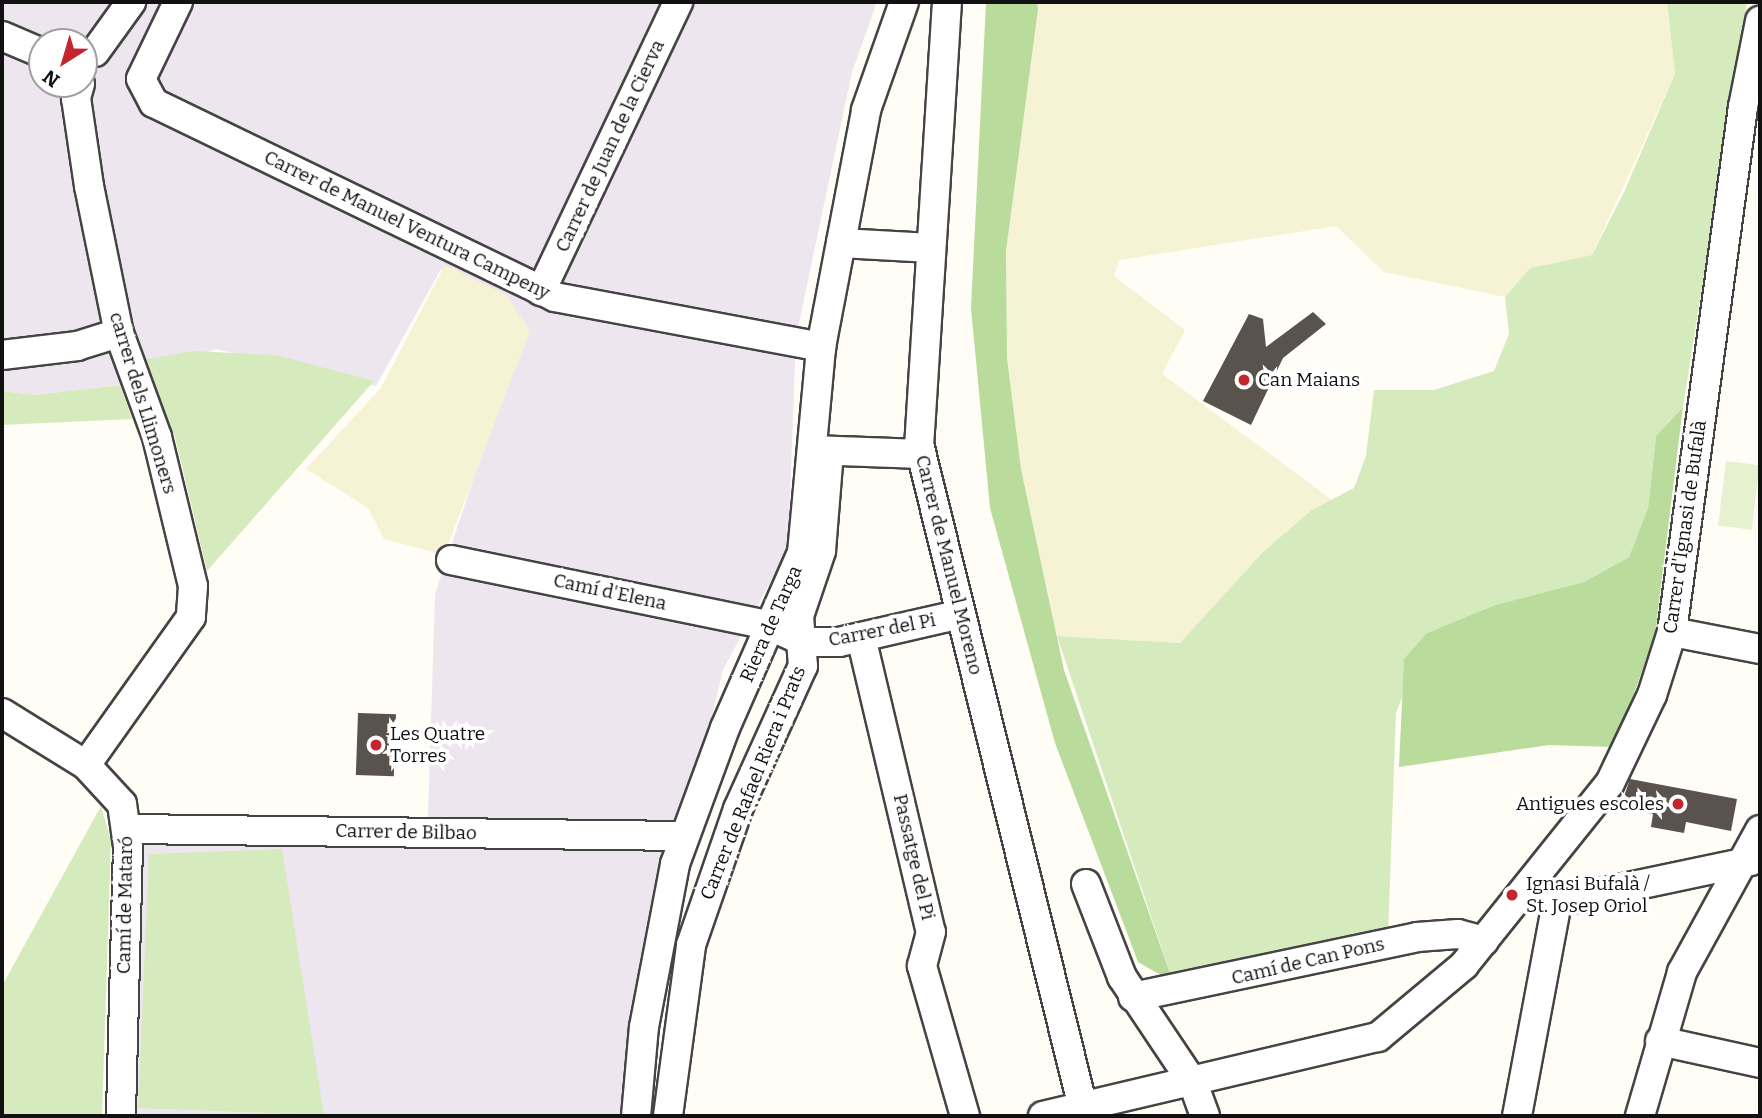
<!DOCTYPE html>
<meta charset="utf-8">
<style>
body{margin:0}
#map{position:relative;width:1762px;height:1118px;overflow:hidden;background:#fffdf5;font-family:Bitter,serif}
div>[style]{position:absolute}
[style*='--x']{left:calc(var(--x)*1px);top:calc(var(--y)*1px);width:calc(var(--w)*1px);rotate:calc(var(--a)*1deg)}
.industrial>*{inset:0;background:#eee6ef}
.farmland>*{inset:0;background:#f6f3d4}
.green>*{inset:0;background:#d5ebbd}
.forest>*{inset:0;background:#b9dc9c}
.pitch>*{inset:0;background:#e6f2cf;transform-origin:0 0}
.building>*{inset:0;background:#5a524d;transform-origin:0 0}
.roads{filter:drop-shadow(2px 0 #444) drop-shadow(-2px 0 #444) drop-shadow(0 2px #444) drop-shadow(0 -2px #444)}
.minor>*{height:28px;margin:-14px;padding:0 14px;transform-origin:14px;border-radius:14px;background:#fff}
.dots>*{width:19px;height:19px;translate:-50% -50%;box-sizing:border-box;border:4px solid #fff;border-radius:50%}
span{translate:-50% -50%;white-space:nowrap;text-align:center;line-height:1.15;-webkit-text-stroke:7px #fff;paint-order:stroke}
.street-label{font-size:19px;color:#111}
.poi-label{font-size:19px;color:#111}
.left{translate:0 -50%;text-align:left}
.right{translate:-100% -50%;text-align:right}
.frame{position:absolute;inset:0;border:4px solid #111;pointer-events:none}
.north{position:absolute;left:28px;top:28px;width:70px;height:70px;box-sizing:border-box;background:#fff;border:2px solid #a0a0a0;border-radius:50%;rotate:217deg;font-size:19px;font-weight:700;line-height:28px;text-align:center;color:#111}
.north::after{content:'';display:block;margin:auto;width:24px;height:32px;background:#c4262e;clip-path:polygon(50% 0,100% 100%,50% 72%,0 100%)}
</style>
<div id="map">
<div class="industrial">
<div style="clip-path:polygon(evenodd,2px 2px,877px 2px,852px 72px,796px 337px,788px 549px,723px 670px,628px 1061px,622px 1116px,117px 1116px,140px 840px,427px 848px,435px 594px,525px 324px,441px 269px,376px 386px,216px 349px,120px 385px,35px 395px,2px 391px,2px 2px,42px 42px,84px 42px,84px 84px,42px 84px,42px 42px)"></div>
</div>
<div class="farmland">
<div style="clip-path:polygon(1037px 2px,1667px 2px,1675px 74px,1592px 255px,1530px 268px,1505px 297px,1384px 272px,1336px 226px,1120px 260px,1114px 276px,1185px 330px,1162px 374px,1332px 500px,1263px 552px,1180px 643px,1057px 636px,1021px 469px,1007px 358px,1006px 251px)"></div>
<div style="clip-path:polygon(445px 265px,506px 295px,530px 331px,444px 555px,384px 539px,368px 508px,306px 469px,381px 388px)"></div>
</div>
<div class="green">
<div style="clip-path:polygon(1667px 2px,1747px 2px,1683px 407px,1656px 436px,1648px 508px,1629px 557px,1584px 582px,1495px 605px,1427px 633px,1396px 713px,1388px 936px,1173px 982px,1057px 636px,1180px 643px,1263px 552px,1312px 510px,1354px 488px,1366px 456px,1374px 390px,1434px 390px,1494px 371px,1509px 334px,1505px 297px,1530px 268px,1592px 255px,1624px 192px,1675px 74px)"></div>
<div style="clip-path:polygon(194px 351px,276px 355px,374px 381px,207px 571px,175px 437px,141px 360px)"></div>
<div style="clip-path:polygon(120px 385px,132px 419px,2px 425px,2px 391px,35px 395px)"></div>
<div style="clip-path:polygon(101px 806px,111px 840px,102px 1116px,2px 1116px,2px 986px)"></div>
<div style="clip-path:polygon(282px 849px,324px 1115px,138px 1108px,149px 854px)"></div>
</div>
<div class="forest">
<div style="clip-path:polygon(986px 2px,1037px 2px,1038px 9px,1006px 251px,1007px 358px,1021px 469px,1064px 670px,1173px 982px,1138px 962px,1055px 743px,990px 508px,971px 308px)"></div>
<div style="clip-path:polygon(1683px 407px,1655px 634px,1615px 747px,1549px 745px,1399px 767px,1404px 659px,1427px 633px,1495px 605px,1584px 582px,1629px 557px,1648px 508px,1656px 436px)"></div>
</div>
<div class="pitch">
<div style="left:1726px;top:461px;width:34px;height:65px;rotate:7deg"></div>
</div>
<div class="building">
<div style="clip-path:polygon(1313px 312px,1326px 324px,1283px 358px,1251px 425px,1203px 401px,1249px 314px,1263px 319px,1266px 347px)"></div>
<div style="left:358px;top:713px;width:38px;height:62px;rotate:2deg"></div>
<div style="clip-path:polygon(1630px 779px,1737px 799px,1731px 831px,1686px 822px,1684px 833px,1651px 827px,1653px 814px,1620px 808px)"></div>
</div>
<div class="roads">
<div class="minor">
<div style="--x:178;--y:2;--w:85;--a:115.7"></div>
<div style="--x:141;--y:79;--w:27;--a:62"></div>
<div style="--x:154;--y:103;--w:445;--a:25.8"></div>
<div style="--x:555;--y:297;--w:271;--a:10.6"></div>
<div style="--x:947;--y:2;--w:443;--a:93.6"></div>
<div style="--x:919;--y:444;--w:692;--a:76.12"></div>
<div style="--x:2;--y:36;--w:43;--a:23"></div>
<div style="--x:95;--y:52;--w:62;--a:-54.2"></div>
<div style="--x:80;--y:84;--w:15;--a:106"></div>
<div style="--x:76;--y:98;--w:89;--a:81.6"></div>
<div style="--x:89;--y:186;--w:150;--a:78.5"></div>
<div style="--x:119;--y:333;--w:111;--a:69.9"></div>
<div style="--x:157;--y:437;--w:153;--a:76.4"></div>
<div style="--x:193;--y:586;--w:31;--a:94"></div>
<div style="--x:191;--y:617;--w:181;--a:125.4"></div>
<div style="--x:841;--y:243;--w:90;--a:3.2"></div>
<div style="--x:541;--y:291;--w:320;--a:-64.6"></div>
<div style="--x:2;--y:355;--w:76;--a:-6.8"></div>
<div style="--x:77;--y:346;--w:44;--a:-17.2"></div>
<div style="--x:812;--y:450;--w:109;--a:2.1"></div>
<div style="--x:451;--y:560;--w:324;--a:11.6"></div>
<div style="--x:768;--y:625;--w:41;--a:24.7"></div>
<div style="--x:805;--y:642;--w:34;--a:0"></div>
<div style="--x:839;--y:642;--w:121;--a:-12.9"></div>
<div style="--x:1672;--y:632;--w:90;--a:10.9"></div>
<div style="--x:861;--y:637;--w:303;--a:76.7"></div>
<div style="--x:931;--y:932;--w:35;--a:105"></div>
<div style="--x:922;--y:966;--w:156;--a:74"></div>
<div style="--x:2;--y:713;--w:99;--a:31.8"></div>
<div style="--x:86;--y:765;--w:53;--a:47.3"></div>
<div style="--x:122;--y:804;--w:42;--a:81.9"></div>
<div style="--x:128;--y:846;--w:270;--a:91.5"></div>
<div style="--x:127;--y:829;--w:557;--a:0.72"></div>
<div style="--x:1086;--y:884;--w:100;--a:68.8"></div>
<div style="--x:1122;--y:977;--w:128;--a:56.2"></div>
<div style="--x:1193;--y:1083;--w:35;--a:70"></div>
<div style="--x:1526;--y:894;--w:32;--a:14"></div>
<div style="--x:1557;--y:902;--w:198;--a:-11.9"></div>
<div style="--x:1133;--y:997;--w:290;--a:-11.9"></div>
<div style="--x:1417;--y:937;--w:41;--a:-4.2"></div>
<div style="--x:1458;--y:934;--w:27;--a:15"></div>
<div style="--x:1660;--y:1041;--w:102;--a:12.4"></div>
<div style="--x:636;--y:1116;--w:89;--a:-84.9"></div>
<div style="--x:644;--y:1027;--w:166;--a:-79.2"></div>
<div style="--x:675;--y:864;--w:145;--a:-69.8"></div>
<div style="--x:725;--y:728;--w:191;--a:-66.3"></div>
<div style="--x:802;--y:553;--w:207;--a:-84.7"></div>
<div style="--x:821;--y:347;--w:241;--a:-79.2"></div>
<div style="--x:866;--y:110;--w:114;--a:-70.6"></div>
<div style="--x:668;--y:1116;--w:173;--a:-82.3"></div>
<div style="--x:691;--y:945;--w:144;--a:-70.9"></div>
<div style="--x:738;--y:809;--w:157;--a:-65.6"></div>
<div style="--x:803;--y:666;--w:50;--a:-94.6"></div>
<div style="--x:799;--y:616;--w:69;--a:-71.3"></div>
<div style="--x:821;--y:551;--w:99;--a:-85.4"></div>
<div style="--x:1043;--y:1116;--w:344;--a:-13.3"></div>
<div style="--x:1378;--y:1037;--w:112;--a:-39.9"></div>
<div style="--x:1464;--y:965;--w:233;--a:-51.3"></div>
<div style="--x:1610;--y:783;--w:98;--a:-64.5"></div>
<div style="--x:1652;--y:695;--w:66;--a:-72.4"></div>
<div style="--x:1672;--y:632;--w:530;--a:-82.3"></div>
<div style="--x:1743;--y:107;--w:88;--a:-78.8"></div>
<div style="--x:1517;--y:1116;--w:218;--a:-79.4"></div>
<div style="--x:1640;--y:1116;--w:150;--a:-73.7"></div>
<div style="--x:1682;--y:972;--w:162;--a:-61.2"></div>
</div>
</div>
<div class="dots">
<div style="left:1244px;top:380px;background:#c4262e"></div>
<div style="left:376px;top:745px;background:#c4262e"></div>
<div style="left:1678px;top:804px;background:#c4262e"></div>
<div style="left:1512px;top:895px;background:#c4262e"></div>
</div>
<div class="street-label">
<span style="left:610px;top:146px;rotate:-65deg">Carrer de Juan de la Cierva</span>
<span style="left:407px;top:225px;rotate:26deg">Carrer de Manuel Ventura Campeny</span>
<span style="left:143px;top:403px;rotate:73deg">carrer dels Llimoners</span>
<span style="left:1685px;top:527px;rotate:-82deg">Carrer d'Ignasi de Bufalà</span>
<span style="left:949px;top:565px;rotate:76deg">Carrer de Manuel Moreno</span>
<span style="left:610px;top:592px;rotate:12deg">Camí d'Elena</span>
<span style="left:771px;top:624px;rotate:-66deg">Riera de Targa</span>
<span style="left:882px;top:630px;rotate:-11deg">Carrer del Pi</span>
<span style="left:753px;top:783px;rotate:-68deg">Carrer de Rafael Riera i Prats</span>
<span style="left:406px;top:832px;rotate:1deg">Carrer de Bilbao</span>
<span style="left:914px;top:857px;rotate:77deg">Passatge del Pi</span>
<span style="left:125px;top:905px;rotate:-89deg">Camí de Mataró</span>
<span style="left:1308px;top:961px;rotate:-13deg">Camí de Can Pons</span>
</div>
<div class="poi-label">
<span class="left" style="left:1258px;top:380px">Can Maians</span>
<span class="left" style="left:390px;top:745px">Les Quatre<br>Torres</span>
<span class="right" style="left:1664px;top:804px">Antigues escoles</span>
<span class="left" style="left:1526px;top:895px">Ignasi Bufalà /<br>St. Josep Oriol</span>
</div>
<div class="frame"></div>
<div class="north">N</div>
</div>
